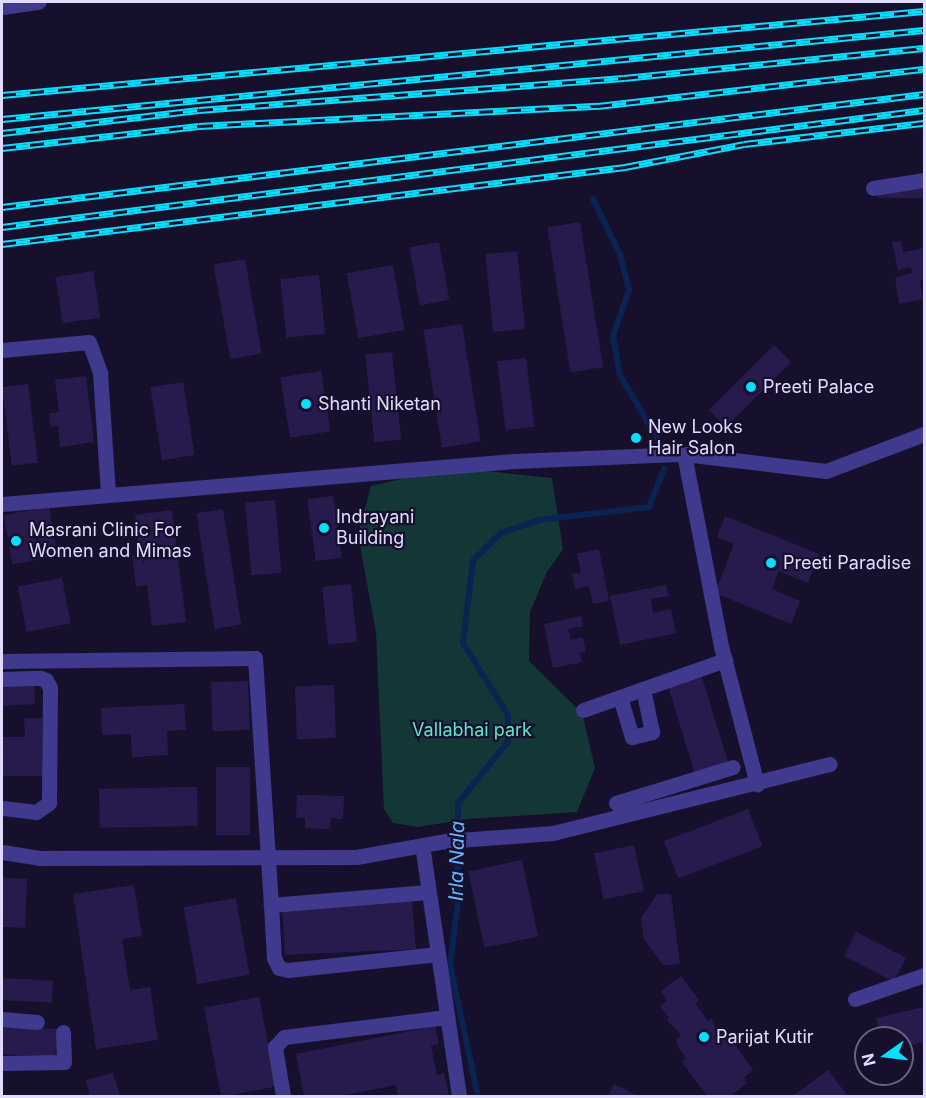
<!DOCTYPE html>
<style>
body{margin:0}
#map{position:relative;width:926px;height:1098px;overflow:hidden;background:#16102d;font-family:Inter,sans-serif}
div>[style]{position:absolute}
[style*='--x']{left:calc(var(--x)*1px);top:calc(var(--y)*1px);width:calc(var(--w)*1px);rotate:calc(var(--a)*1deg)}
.green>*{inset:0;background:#133737}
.stream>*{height:6px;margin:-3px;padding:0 3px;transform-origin:3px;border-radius:3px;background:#0b2351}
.building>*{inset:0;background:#271b4e;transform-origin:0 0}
.minor>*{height:15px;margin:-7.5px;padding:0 7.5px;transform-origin:7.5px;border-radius:7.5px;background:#3f3a8d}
.rail>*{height:7px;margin-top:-3.5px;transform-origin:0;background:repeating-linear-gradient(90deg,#16102d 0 14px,#08dfff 0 28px);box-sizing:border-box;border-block:2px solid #08dfff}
.dots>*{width:16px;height:16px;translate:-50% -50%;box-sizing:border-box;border:3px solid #16102d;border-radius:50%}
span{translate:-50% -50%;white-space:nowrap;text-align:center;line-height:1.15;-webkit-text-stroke:4.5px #16102d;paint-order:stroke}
.poi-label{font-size:18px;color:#e1dcff}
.left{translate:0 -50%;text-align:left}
.park-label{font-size:18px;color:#61e6c8}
.water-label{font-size:20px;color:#6ab5ff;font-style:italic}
.frame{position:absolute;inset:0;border:3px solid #e1dcff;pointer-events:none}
.north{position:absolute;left:854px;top:1026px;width:60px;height:60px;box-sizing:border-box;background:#16102d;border:2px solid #676281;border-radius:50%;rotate:256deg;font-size:16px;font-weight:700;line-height:24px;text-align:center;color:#e1dcff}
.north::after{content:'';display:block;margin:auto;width:21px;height:27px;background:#08dfff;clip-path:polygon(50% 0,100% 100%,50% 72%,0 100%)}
</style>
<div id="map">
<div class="green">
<div style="clip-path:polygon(485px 471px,552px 478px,563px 549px,547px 572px,530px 612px,529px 661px,582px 713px,595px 768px,577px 812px,467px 819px,418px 827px,393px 823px,384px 809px,376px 633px,358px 534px,371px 486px,414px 476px)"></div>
</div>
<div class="stream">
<div style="--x:593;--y:199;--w:61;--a:63.9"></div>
<div style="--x:620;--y:254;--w:37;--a:76"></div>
<div style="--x:629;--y:290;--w:49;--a:109.2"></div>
<div style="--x:613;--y:336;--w:40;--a:80"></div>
<div style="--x:620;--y:375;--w:79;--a:59.5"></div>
<div style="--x:478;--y:1096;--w:134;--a:-102.1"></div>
<div style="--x:450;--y:965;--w:64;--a:-82.8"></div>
<div style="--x:458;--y:902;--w:99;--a:-90"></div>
<div style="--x:458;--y:803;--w:79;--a:-50.7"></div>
<div style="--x:508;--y:742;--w:27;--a:-90"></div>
<div style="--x:508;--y:715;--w:85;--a:-122"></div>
<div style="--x:463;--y:643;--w:83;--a:-83"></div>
<div style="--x:473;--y:561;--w:40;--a:-45"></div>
<div style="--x:501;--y:533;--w:40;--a:-18.9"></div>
<div style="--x:539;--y:520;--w:111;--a:-6.7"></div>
<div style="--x:649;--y:507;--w:41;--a:-68.5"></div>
</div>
<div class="building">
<div style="left:924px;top:187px;width:11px;height:46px;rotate:90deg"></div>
<div style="left:580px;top:222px;width:147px;height:33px;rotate:81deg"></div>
<div style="clip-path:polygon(901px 241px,903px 252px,924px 248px,924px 280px,920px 281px,923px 299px,899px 304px,895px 278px,912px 273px,911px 267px,898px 270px,892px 242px)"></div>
<div style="left:439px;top:242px;width:59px;height:30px;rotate:80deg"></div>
<div style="left:517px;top:251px;width:78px;height:32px;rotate:84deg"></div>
<div style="left:245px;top:259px;width:96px;height:32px;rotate:80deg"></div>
<div style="left:393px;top:265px;width:66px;height:47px;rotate:80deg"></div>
<div style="left:93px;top:271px;width:47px;height:38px;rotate:81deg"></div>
<div style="left:319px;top:275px;width:59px;height:39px;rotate:84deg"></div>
<div style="left:462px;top:324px;width:119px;height:39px;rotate:81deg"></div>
<div style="left:774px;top:345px;width:24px;height:92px;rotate:45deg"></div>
<div style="left:392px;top:352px;width:88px;height:27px;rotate:84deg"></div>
<div style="left:526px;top:358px;width:69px;height:29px;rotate:83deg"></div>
<div style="left:321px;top:371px;width:61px;height:41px;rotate:81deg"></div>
<div style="clip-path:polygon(86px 376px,94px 442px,60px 447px,58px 426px,51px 427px,49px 414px,59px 412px,55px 380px)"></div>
<div style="left:183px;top:382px;width:74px;height:33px;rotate:81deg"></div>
<div style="left:28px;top:384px;width:79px;height:26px;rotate:83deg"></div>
<div style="left:333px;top:496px;width:62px;height:26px;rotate:82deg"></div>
<div style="left:275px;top:500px;width:73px;height:30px;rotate:85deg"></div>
<div style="left:49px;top:507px;width:50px;height:46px;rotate:80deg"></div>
<div style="left:223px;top:509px;width:117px;height:27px;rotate:81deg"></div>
<div style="clip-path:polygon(172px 510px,186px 622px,152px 626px,147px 585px,136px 587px,132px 556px,140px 555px,135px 515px)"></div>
<div style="clip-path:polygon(725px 516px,819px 554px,808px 583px,779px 571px,772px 589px,800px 601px,791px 624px,715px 593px,734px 544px,717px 537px)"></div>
<div style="clip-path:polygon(599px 549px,609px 601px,593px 604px,589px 586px,575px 589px,572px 574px,581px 573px,577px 554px)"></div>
<div style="left:62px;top:578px;width:46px;height:45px;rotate:79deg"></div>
<div style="left:351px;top:584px;width:58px;height:29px;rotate:84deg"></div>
<div style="clip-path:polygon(666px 585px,669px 596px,651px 599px,653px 613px,671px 609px,676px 633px,620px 645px,610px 596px)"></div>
<div style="clip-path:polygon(581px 616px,583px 626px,568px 629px,571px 640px,583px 637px,586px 652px,580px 653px,582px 662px,553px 668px,544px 624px)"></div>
<div style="left:701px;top:674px;width:95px;height:35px;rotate:73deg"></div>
<div style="left:248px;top:681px;width:49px;height:37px;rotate:88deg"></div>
<div style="left:34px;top:685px;width:19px;height:32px;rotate:87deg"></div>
<div style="left:334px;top:685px;width:53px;height:39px;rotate:88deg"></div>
<div style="clip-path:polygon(184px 704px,186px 730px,167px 731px,168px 755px,132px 757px,131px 734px,102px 735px,101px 708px)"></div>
<div style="clip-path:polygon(24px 718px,42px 718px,43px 776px,2px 776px,2px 737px,25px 737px)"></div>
<div style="left:250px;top:767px;width:68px;height:34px;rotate:90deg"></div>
<div style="left:197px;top:787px;width:39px;height:98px;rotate:89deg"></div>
<div style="clip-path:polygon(297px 795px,344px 796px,343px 819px,331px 818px,330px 829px,305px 828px,305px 818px,296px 818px)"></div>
<div style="left:748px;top:809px;width:40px;height:90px;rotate:69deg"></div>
<div style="left:634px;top:845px;width:47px;height:41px;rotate:78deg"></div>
<div style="left:522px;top:860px;width:78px;height:55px;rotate:78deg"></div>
<div style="left:2px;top:878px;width:25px;height:49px;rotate:2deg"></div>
<div style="clip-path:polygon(134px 885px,142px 936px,122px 939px,130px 990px,150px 987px,158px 1040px,96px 1049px,73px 894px)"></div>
<div style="clip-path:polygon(657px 894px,671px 894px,680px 964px,663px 965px,644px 939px,641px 918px)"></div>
<div style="left:236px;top:898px;width:78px;height:53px;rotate:80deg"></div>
<div style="clip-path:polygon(400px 900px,412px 901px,416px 949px,285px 955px,282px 909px)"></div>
<div style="left:856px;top:932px;width:56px;height:27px;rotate:27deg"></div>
<div style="clip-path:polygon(681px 976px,699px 1000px,695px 1003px,708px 1021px,711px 1018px,719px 1035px,725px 1030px,753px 1070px,744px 1078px,747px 1083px,731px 1096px,707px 1096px,682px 1062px,686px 1058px,678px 1047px,676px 1039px,681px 1035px,667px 1020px,669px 1018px,660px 1006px,667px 1000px,661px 991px)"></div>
<div style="left:2px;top:978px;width:51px;height:22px;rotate:3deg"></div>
<div style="left:259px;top:997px;width:91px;height:56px;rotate:79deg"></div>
<div style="clip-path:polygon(924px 1007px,924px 1042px,902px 1047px,902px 1038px,881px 1038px,876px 1018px)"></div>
<div style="left:2px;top:1026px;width:55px;height:28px;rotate:3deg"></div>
<div style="clip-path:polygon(435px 1026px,439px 1044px,431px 1046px,437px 1075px,444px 1073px,449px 1096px,398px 1096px,396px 1085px,341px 1096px,304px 1096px,296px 1054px)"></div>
<div style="clip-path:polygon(828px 1070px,848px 1096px,793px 1096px)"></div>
<div style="clip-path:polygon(113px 1073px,120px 1096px,90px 1096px,86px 1080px)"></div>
<div style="clip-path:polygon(614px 1084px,639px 1096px,608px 1096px)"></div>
</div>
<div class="minor">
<div style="--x:2;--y:7;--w:37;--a:-8"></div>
<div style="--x:873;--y:188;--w:52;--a:-8.9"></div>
<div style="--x:2;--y:350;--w:87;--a:-5.3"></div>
<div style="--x:89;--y:342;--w:33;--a:70"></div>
<div style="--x:100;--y:373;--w:122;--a:86.2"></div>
<div style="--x:684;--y:454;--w:196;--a:79.1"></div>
<div style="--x:721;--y:646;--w:143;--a:75.4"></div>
<div style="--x:2;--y:504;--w:514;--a:-4.8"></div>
<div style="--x:514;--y:461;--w:170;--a:-2.4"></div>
<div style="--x:684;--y:454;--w:143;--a:6.8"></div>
<div style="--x:826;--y:471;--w:105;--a:-20.7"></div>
<div style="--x:2;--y:661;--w:253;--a:-0.7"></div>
<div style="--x:255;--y:658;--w:248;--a:86.3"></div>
<div style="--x:2;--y:679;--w:38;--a:-2"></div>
<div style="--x:40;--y:678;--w:6;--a:18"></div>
<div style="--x:46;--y:680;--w:9;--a:63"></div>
<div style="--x:50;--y:688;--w:115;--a:90.5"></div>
<div style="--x:49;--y:803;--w:16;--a:145"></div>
<div style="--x:36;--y:812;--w:34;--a:-173"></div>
<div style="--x:620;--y:697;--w:42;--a:73.3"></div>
<div style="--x:632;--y:737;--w:21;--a:-14"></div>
<div style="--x:652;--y:732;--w:44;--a:-101.8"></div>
<div style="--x:583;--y:710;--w:151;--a:-19.4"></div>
<div style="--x:616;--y:803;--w:122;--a:-17.1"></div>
<div style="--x:422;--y:845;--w:254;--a:81.6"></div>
<div style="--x:2;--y:852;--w:38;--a:9"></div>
<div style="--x:40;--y:858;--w:316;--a:-0.2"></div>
<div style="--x:356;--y:857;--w:90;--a:-10.2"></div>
<div style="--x:445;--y:841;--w:108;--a:-4.2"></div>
<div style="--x:553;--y:833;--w:285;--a:-14"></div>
<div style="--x:428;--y:892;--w:158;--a:175.3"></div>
<div style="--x:271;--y:905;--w:53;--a:86.8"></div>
<div style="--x:274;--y:958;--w:11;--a:63"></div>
<div style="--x:279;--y:968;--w:9;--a:13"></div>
<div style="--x:288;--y:970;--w:151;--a:-6.1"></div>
<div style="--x:855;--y:999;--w:73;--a:-19.2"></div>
<div style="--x:2;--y:1019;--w:35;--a:5"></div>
<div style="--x:2;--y:1063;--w:62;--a:-0.9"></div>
<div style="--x:64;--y:1062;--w:30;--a:-92"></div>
<div style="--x:283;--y:1096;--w:50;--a:-99.3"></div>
<div style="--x:275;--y:1047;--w:13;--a:-48"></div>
<div style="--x:284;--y:1037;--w:164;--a:-7"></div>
</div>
<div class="rail">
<div style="--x:2;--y:95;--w:926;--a:-5.21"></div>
<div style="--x:2;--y:119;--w:926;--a:-5.51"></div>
<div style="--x:2;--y:133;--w:198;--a:-6.7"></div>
<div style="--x:199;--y:110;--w:426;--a:-4.3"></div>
<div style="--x:624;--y:78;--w:301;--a:-5.7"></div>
<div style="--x:2;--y:148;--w:198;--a:-6.4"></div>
<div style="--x:199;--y:126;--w:400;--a:-2.9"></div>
<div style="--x:598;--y:106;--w:328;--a:-6.5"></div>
<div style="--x:2;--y:207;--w:929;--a:-6.99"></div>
<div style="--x:2;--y:227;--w:929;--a:-7.23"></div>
<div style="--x:2;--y:244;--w:628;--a:-7.05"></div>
<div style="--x:625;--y:167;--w:121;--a:-10.9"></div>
<div style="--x:744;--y:144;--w:181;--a:-6.7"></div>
</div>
<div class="dots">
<div style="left:751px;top:387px;background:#08dfff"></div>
<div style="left:306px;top:404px;background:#08dfff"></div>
<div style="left:636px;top:438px;background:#08dfff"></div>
<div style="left:324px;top:528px;background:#08dfff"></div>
<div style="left:16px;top:541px;background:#08dfff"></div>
<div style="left:771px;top:563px;background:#08dfff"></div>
<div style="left:704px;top:1037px;background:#08dfff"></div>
</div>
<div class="poi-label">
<span class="left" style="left:763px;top:387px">Preeti Palace</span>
<span class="left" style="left:318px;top:404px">Shanti Niketan</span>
<span class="left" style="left:648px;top:438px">New Looks<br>Hair Salon</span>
<span class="left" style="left:336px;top:528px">Indrayani<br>Building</span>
<span class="left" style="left:29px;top:541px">Masrani Clinic For<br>Women and Mimas</span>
<span class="left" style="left:783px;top:563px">Preeti Paradise</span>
<span class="left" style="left:716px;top:1037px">Parijat Kutir</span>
</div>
<div class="park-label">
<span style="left:472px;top:730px">Vallabhai park</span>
</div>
<div class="water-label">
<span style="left:457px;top:861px;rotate:-89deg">Irla Nala</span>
</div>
<div class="frame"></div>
<div class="north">N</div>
</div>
